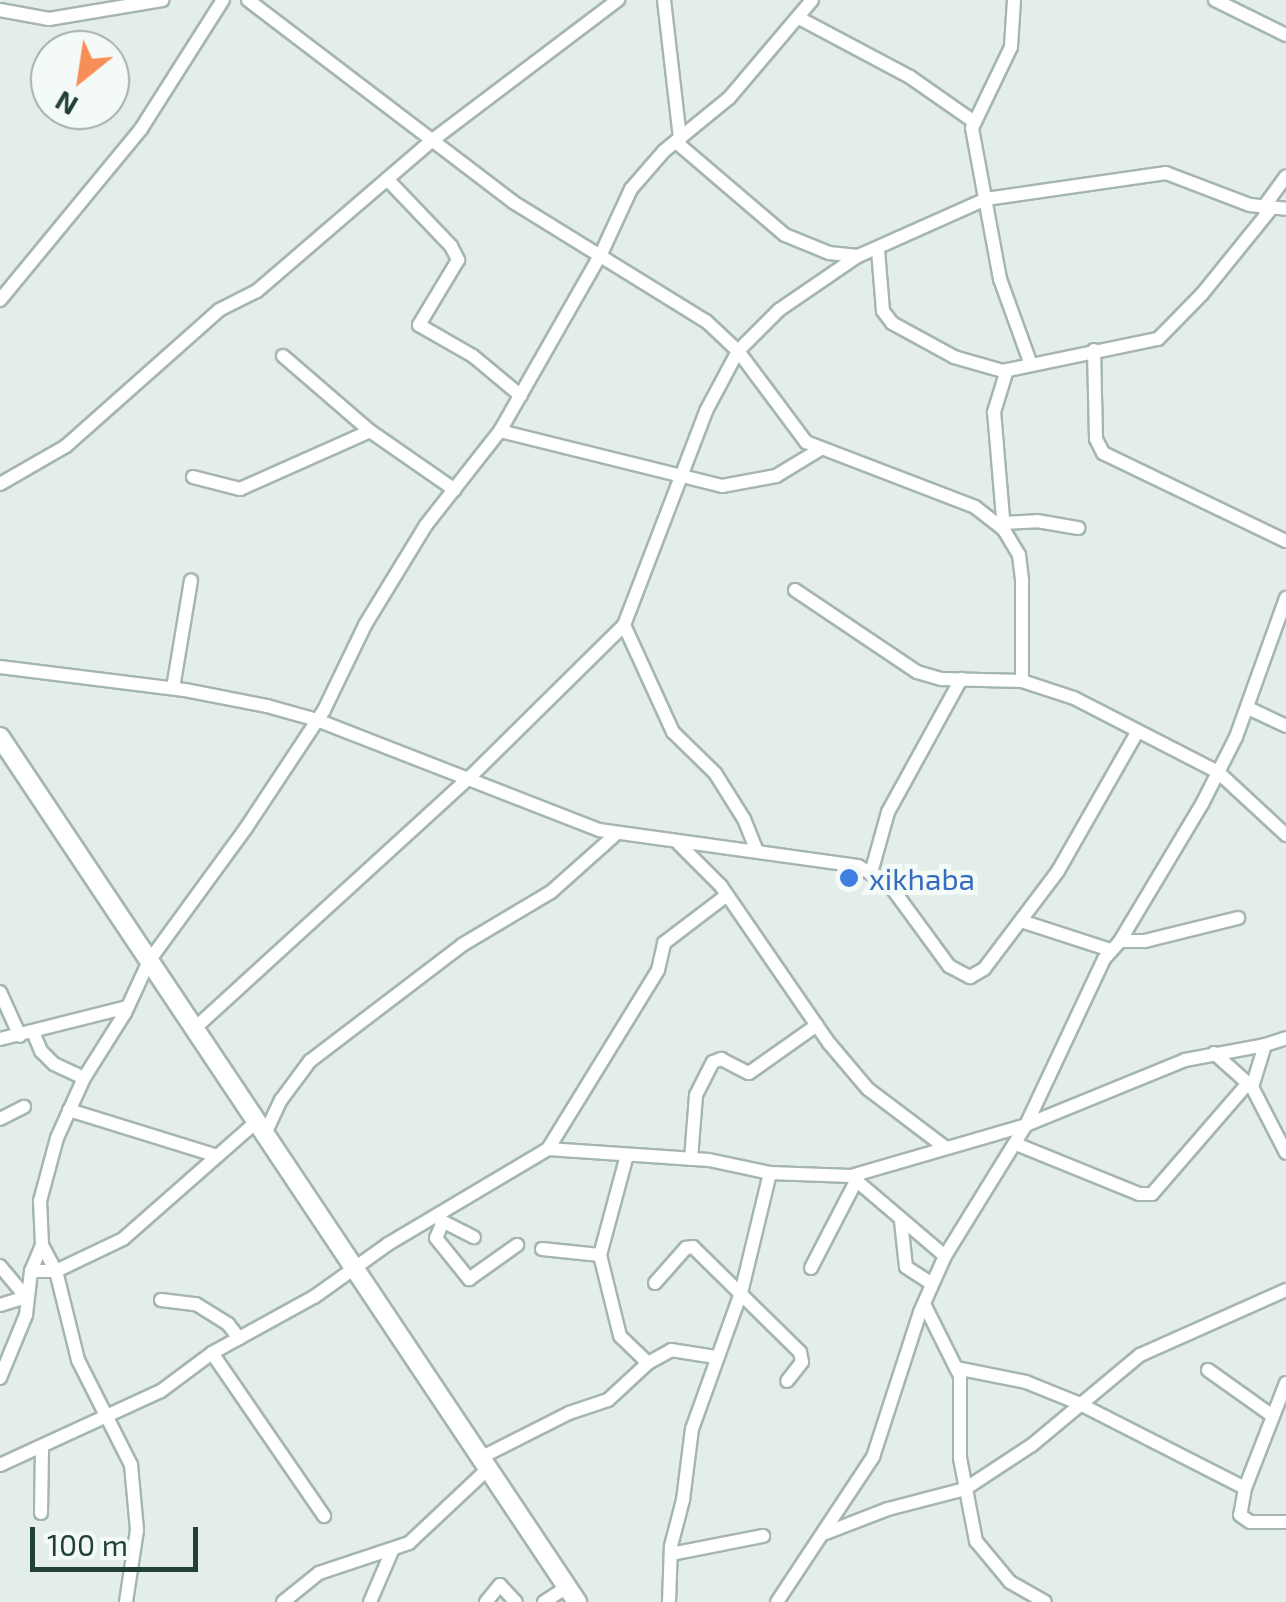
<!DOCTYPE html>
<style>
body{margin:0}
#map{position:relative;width:1286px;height:1602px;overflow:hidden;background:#e3edea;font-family:"Exo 2",sans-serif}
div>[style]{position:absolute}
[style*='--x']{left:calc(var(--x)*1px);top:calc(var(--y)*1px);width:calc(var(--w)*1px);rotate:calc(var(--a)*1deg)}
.roads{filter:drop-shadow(2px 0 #a5b6b2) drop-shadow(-2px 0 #a5b6b2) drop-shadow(0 2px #a5b6b2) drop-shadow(0 -2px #a5b6b2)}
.street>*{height:12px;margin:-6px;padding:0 6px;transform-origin:6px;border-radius:6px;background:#fff}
.secondary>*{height:18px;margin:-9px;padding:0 9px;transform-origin:9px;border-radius:9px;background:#fff}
.dots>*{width:28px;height:28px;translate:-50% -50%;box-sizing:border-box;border:5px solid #f4faf7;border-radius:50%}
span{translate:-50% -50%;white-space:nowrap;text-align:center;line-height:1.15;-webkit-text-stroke:10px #f4faf7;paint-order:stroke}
.shop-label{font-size:30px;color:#366cbe}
.left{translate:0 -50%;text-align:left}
.north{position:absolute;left:30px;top:30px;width:100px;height:100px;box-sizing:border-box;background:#f4faf7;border:2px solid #a0b0ab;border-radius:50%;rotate:210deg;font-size:28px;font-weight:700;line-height:40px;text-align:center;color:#22403a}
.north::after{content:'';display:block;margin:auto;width:35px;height:45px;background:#f78d57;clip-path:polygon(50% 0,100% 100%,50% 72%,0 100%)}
.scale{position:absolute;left:30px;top:1527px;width:168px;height:45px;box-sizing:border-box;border:5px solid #22403a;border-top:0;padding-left:12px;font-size:30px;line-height:35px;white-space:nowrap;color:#22403a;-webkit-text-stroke:8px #f4faf7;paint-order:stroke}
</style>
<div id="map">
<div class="roads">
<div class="street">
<div style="--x:248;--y:0;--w:333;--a:37.3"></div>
<div style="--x:513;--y:202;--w:227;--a:31.7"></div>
<div style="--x:706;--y:321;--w:44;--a:43.2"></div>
<div style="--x:738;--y:351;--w:114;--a:53.2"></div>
<div style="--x:806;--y:442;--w:181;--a:21"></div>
<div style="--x:975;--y:507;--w:37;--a:38"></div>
<div style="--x:1004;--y:530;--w:29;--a:59"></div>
<div style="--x:1019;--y:555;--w:26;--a:83"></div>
<div style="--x:1022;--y:581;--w:100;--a:90"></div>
<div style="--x:664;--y:0;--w:140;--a:83.4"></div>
<div style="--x:1014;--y:0;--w:47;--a:93.7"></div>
<div style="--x:1011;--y:47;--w:90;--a:115.7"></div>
<div style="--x:972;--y:128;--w:154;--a:79.5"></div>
<div style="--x:1000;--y:279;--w:88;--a:70.1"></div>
<div style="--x:1215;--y:0;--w:79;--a:26.2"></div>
<div style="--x:0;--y:10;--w:50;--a:10.4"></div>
<div style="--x:49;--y:19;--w:115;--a:-9.5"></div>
<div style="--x:799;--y:18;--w:126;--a:28"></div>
<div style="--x:910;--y:77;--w:77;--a:34.9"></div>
<div style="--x:676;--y:142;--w:143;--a:40.5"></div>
<div style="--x:785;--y:235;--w:48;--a:22.2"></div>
<div style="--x:829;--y:253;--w:29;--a:6"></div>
<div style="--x:387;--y:179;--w:93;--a:46.3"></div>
<div style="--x:451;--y:246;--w:16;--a:63"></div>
<div style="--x:458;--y:260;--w:76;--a:121"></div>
<div style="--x:419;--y:325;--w:62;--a:29.9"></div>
<div style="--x:473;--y:356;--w:62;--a:39.8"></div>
<div style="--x:1263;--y:208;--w:39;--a:-54"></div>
<div style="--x:878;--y:250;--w:61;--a:85.3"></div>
<div style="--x:883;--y:311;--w:15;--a:53"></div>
<div style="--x:892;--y:323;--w:71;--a:28.7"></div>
<div style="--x:954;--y:357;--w:51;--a:15.9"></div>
<div style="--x:1003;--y:371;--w:158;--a:-11.7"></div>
<div style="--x:1158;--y:339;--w:63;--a:-45.6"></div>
<div style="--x:1202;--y:294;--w:108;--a:-51"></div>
<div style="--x:0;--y:300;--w:222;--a:-50.5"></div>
<div style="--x:141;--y:129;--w:153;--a:-57.6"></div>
<div style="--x:1094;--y:350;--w:89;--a:88.7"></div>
<div style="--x:1096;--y:439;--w:16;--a:63"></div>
<div style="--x:1103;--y:453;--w:203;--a:25.7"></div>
<div style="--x:283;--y:356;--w:115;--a:40.8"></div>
<div style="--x:370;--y:431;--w:103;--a:34.8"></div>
<div style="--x:500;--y:431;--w:229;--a:13.9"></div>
<div style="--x:722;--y:486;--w:55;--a:-10.5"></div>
<div style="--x:776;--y:476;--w:50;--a:-31.2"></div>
<div style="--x:193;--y:477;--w:49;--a:14.3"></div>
<div style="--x:240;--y:489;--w:142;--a:-24"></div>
<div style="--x:0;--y:484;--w:76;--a:-29.9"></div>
<div style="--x:66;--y:446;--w:205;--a:-41.6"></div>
<div style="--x:219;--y:310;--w:42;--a:-26.6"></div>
<div style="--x:257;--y:291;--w:228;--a:-40.7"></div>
<div style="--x:430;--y:142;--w:236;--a:-37.1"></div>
<div style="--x:1003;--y:523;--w:34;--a:-3"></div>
<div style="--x:1037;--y:521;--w:42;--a:9.7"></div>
<div style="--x:1004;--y:530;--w:118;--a:-94.8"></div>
<div style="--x:994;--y:412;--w:44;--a:-72.8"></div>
<div style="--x:795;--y:590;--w:147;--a:33.9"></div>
<div style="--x:917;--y:672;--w:26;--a:16"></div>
<div style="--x:942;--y:679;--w:80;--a:1.4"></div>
<div style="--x:1022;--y:681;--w:55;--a:18.1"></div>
<div style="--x:1074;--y:698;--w:162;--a:27.2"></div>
<div style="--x:1218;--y:772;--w:93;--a:42.8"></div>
<div style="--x:624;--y:625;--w:118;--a:65.4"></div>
<div style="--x:673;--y:732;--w:59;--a:44.3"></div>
<div style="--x:715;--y:773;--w:54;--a:57.8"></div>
<div style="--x:744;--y:819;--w:35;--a:68"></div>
<div style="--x:0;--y:667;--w:186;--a:7.1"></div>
<div style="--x:185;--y:690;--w:84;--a:11"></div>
<div style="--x:267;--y:706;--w:52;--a:15.6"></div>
<div style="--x:317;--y:720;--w:303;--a:21.3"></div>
<div style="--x:599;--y:830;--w:261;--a:7.9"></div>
<div style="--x:858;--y:866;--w:36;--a:30"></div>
<div style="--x:889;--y:884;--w:102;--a:53.8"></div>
<div style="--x:949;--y:966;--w:24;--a:28"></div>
<div style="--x:970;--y:977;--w:16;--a:-30"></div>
<div style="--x:984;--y:969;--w:123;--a:-52.9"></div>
<div style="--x:1058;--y:871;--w:161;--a:-60.3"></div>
<div style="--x:173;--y:688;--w:109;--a:-80.5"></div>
<div style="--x:1248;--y:708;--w:42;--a:25.3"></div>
<div style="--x:679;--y:844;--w:59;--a:45"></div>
<div style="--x:721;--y:886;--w:191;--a:55.5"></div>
<div style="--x:829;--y:1043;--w:60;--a:49.7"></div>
<div style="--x:868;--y:1089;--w:98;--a:37.1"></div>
<div style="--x:871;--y:873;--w:63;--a:-74.4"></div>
<div style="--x:888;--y:812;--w:152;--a:-61.2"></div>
<div style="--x:1021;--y:921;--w:94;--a:18"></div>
<div style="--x:1120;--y:941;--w:25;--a:0"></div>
<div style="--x:1145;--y:941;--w:96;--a:-13.9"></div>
<div style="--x:0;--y:992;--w:48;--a:65.6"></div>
<div style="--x:194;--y:1029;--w:374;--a:-42.4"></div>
<div style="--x:470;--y:777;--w:216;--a:-44.6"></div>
<div style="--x:624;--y:625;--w:229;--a:-69"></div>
<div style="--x:706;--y:411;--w:68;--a:-61.9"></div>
<div style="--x:738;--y:351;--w:58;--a:-45"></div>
<div style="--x:779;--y:310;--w:96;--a:-34.4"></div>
<div style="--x:858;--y:256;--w:140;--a:-24"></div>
<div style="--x:986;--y:199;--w:182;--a:-8.2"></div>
<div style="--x:1166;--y:173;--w:90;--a:20.9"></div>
<div style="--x:1250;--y:205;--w:36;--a:6"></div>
<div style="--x:33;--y:1032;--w:21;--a:67"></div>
<div style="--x:41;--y:1051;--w:18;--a:45"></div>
<div style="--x:54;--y:1064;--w:33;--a:25"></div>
<div style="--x:0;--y:1039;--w:131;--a:-14.1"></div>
<div style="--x:1214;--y:1053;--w:51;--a:41.8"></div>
<div style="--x:1252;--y:1087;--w:74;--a:62.7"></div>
<div style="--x:1252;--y:1087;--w:44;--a:-72.8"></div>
<div style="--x:1265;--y:1045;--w:22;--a:-18"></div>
<div style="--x:69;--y:1110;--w:152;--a:17.2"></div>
<div style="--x:0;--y:1119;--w:27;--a:-27"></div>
<div style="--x:264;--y:1136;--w:40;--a:-65"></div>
<div style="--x:281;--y:1100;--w:49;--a:-53.4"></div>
<div style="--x:310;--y:1061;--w:191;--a:-37.3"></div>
<div style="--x:462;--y:945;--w:104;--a:-30.8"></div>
<div style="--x:551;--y:892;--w:87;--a:-41.7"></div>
<div style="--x:1016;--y:1144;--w:133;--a:22.1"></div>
<div style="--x:1139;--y:1194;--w:13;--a:0"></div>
<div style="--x:1152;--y:1194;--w:147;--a:-49.1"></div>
<div style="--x:548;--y:1149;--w:210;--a:-58.4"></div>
<div style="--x:658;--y:970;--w:28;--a:-77"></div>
<div style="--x:664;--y:943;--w:79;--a:-37.3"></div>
<div style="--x:627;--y:1155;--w:104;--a:105.1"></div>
<div style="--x:600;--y:1255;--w:83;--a:76.1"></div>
<div style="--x:620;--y:1336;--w:39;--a:44"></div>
<div style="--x:691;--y:1159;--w:64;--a:-85.5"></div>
<div style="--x:696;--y:1095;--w:37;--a:-63"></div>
<div style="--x:713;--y:1062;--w:9;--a:-21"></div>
<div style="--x:721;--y:1059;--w:31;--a:27"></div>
<div style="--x:749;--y:1073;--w:83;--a:-35.2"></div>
<div style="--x:851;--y:1176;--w:123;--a:40.4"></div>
<div style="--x:440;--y:1220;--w:38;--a:27"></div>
<div style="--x:901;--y:1221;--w:46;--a:83.8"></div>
<div style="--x:906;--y:1267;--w:31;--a:33"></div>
<div style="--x:442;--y:1224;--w:15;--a:113"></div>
<div style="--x:436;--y:1238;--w:53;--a:51.2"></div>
<div style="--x:469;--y:1279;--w:59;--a:-35.3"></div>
<div style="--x:42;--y:1245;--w:30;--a:62"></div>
<div style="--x:56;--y:1271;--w:92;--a:76.1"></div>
<div style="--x:78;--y:1360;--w:118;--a:63.2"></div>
<div style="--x:131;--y:1465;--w:65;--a:84.7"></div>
<div style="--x:137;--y:1530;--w:73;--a:98.7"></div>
<div style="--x:542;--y:1249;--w:58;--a:5.9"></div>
<div style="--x:0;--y:1266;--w:40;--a:50"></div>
<div style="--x:26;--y:1297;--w:27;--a:163"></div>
<div style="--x:811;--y:1268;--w:96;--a:-62.6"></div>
<div style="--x:31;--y:1271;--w:25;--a:0"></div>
<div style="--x:56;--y:1271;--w:74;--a:-25.5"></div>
<div style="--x:123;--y:1239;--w:176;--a:-41.3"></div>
<div style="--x:655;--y:1283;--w:47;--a:-48.5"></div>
<div style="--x:686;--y:1248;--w:7;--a:-8"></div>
<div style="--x:693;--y:1247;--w:150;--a:44.5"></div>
<div style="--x:800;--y:1352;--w:10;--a:79"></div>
<div style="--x:802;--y:1362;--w:24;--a:128"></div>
<div style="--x:161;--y:1300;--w:35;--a:7"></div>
<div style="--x:196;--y:1304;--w:38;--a:32"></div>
<div style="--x:228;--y:1324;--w:18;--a:52"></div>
<div style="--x:924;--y:1304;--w:80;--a:63.4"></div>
<div style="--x:960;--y:1376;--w:82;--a:90"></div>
<div style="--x:960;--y:1458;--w:85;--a:79.1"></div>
<div style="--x:976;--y:1541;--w:53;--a:50.3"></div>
<div style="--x:1010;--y:1582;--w:40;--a:29.7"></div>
<div style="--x:212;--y:1353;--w:198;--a:55.5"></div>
<div style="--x:956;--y:1368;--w:71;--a:11.3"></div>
<div style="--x:1026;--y:1382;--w:56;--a:22"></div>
<div style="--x:1078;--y:1403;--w:187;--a:27"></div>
<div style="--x:1208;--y:1370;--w:77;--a:35.5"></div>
<div style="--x:0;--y:1378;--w:68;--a:-67.6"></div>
<div style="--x:26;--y:1315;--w:44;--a:-83.5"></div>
<div style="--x:31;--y:1271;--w:28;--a:-67"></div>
<div style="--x:42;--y:1245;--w:44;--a:-92.6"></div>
<div style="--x:40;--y:1201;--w:65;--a:-74.9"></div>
<div style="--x:57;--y:1138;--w:66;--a:-65.8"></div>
<div style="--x:84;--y:1078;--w:77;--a:-57.8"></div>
<div style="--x:125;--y:1013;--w:57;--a:-65.2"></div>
<div style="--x:149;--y:961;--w:165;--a:-53.9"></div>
<div style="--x:246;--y:828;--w:141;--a:-56.5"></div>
<div style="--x:324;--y:710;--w:94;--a:-64.2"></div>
<div style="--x:365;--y:625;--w:117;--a:-58.6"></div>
<div style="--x:426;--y:525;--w:120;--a:-51.8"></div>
<div style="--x:500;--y:431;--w:204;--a:-60.3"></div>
<div style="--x:601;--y:254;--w:72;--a:-65.2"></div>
<div style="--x:631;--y:189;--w:50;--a:-49"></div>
<div style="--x:664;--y:151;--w:84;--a:-39.2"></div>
<div style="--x:729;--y:98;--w:128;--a:-49.7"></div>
<div style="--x:1286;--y:1383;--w:113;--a:111.3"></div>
<div style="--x:1245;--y:1488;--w:27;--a:100"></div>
<div style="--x:1240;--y:1515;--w:12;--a:35"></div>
<div style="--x:1250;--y:1522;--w:36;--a:0"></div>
<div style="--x:482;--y:1457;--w:97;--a:-26.8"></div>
<div style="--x:569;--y:1413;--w:41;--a:-18.4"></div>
<div style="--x:608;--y:1400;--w:54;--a:-42.8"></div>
<div style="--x:648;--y:1363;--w:26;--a:-29"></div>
<div style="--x:671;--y:1350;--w:45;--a:9"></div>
<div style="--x:0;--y:1465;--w:177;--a:-24.7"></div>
<div style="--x:161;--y:1391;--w:64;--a:-36.7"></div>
<div style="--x:212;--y:1353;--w:116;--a:-28.8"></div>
<div style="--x:314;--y:1297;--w:91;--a:-35.6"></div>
<div style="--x:388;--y:1244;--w:186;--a:-30.7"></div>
<div style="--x:548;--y:1149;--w:161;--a:3.9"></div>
<div style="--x:709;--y:1160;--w:62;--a:12"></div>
<div style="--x:770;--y:1173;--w:81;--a:2.1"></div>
<div style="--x:851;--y:1176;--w:182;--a:-16.2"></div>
<div style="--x:1026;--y:1125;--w:172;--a:-22.2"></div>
<div style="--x:1185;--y:1060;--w:81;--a:-10.6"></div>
<div style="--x:41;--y:1513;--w:65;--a:-89.1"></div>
<div style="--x:826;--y:1533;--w:66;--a:-21.2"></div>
<div style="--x:888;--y:1509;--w:80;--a:-14.6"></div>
<div style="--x:965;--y:1489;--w:80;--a:-33.3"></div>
<div style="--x:1032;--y:1445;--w:141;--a:-39.8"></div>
<div style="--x:1140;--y:1355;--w:160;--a:-24"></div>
<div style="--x:671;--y:1554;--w:94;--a:-11.1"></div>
<div style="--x:283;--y:1602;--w:46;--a:-38.9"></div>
<div style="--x:319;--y:1573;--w:95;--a:-18.4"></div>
<div style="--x:409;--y:1543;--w:110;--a:-43.2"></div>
<div style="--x:370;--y:1602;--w:56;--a:-66.7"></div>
<div style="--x:486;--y:1602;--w:22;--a:-51"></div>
<div style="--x:500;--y:1585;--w:23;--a:47"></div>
<div style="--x:544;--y:1602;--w:27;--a:-33"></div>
<div style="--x:669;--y:1602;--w:56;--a:-88"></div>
<div style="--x:671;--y:1546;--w:48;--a:-75.4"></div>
<div style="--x:683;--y:1500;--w:72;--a:-82.8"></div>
<div style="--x:692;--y:1429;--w:145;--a:-70.2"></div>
<div style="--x:741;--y:1293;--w:123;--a:-76.4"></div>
<div style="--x:777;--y:1602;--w:174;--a:-56.5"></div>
<div style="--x:873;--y:1457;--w:152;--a:-72"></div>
<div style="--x:920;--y:1312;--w:61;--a:-65.9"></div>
<div style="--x:945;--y:1256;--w:154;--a:-58.3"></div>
<div style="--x:1026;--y:1125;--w:183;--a:-64.8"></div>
<div style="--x:1104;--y:959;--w:24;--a:-48"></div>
<div style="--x:1120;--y:941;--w:160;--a:-59.1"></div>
<div style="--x:1202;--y:804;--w:75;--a:-63.1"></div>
<div style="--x:1236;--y:737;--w:148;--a:-70.2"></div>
</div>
<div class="secondary">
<div style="--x:0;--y:737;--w:1040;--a:56.29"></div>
</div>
</div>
<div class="dots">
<div style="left:849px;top:878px;background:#3f7fe0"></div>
</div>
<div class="shop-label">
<span class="left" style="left:869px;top:878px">xikhaba</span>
</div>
<div class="north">N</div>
<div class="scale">100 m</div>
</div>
